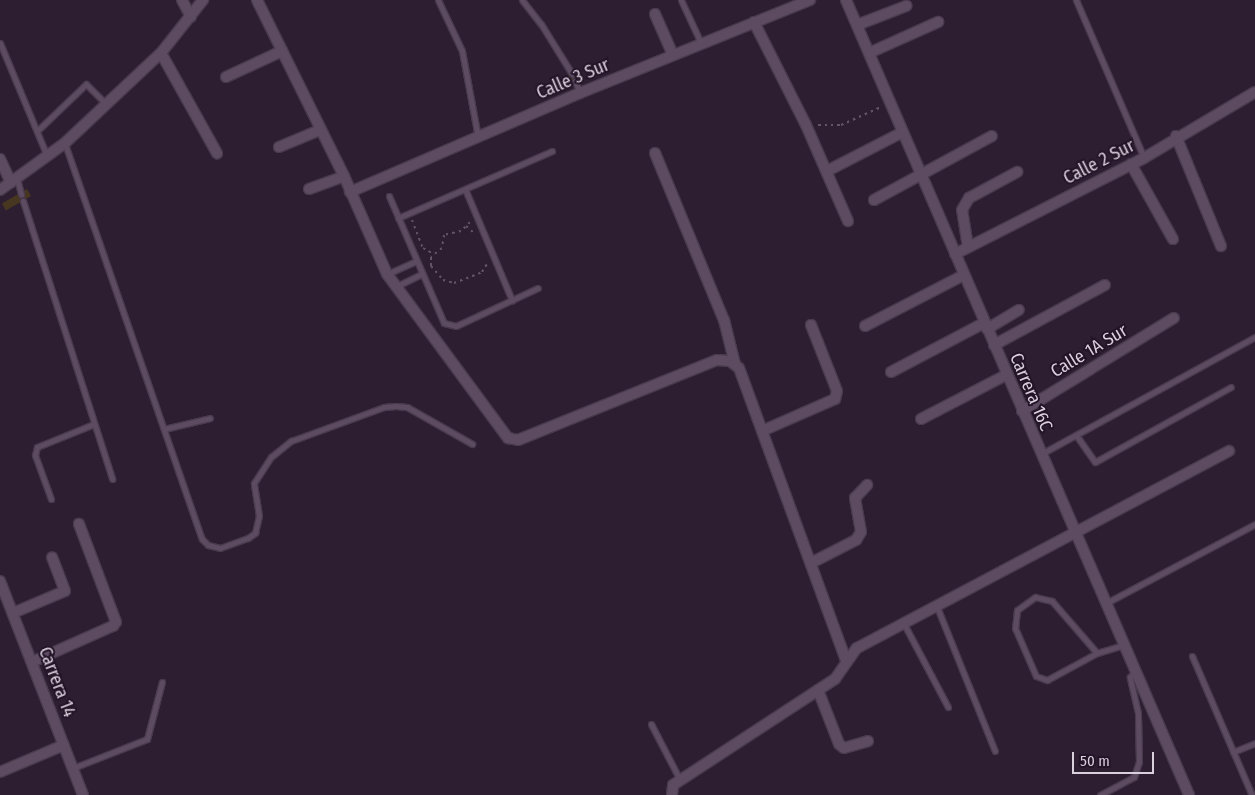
<!DOCTYPE html>
<style>
body{margin:0}
#map{position:relative;width:1255px;height:795px;overflow:hidden;background:#2e1e32;font-family:"Fira Sans Condensed",sans-serif}
div>[style]{position:absolute}
[style*='--x']{left:calc(var(--x)*1px);top:calc(var(--y)*1px);width:calc(var(--w)*1px);rotate:calc(var(--a)*1deg)}
.building>*{inset:0;background:#483720;transform-origin:0 0}
.path>*{height:2px;margin-top:-1px;transform-origin:0;background:repeating-linear-gradient(90deg,#635466 0 2.5px,transparent 0 6.5px)}
.roads{filter:drop-shadow(1px 0 #493b4d) drop-shadow(-1px 0 #493b4d) drop-shadow(0 1px #493b4d) drop-shadow(0 -1px #493b4d)}
.service>*{height:5px;margin:-2.5px;padding:0 2.5px;transform-origin:2.5px;border-radius:2.5px;background:#5d4b62}
.minor>*{height:10px;margin:-5px;padding:0 5px;transform-origin:5px;border-radius:5px;background:#5d4b62}
span{translate:-50% -50%;white-space:nowrap;text-align:center;line-height:1.15;-webkit-text-stroke:4px #241428;paint-order:stroke}
.street-label{font-size:18px;color:#dacfdd}
.scale{position:absolute;left:1072px;top:752px;width:82px;height:22px;box-sizing:border-box;border:2px solid #dacfdd;border-top:0;padding-left:6px;font-size:15px;line-height:18px;white-space:nowrap;color:#dacfdd;-webkit-text-stroke:4px #241428;paint-order:stroke}
</style>
<div id="map">
<div class="building">
<div style="left:577px;top:72px;width:8px;height:12px;rotate:67deg"></div>
<div style="left:27px;top:189px;width:8px;height:29px;rotate:60deg"></div>
</div>
<div class="path">
<div style="--x:818;--y:125;--w:23;--a:0"></div>
<div style="--x:841;--y:125;--w:44;--a:-24.2"></div>
<div style="--x:412;--y:220;--w:30;--a:69"></div>
<div style="--x:423;--y:248;--w:13;--a:29"></div>
<div style="--x:470;--y:222;--w:13;--a:135"></div>
<div style="--x:461;--y:231;--w:17;--a:167"></div>
<div style="--x:444;--y:235;--w:13;--a:99"></div>
<div style="--x:442;--y:248;--w:14;--a:141"></div>
<div style="--x:431;--y:257;--w:9;--a:90"></div>
<div style="--x:431;--y:266;--w:18;--a:49"></div>
<div style="--x:443;--y:280;--w:11;--a:15"></div>
<div style="--x:454;--y:283;--w:30;--a:-21"></div>
<div style="--x:482;--y:272;--w:9;--a:-58"></div>
<div style="--x:466;--y:226;--w:11;--a:41"></div>
</div>
<div class="roads">
<div class="service">
<div style="--x:438;--y:0;--w:56;--a:64.8"></div>
<div style="--x:462;--y:51;--w:87;--a:79.5"></div>
<div style="--x:522;--y:0;--w:31;--a:52"></div>
<div style="--x:541;--y:24;--w:59;--a:58.2"></div>
<div style="--x:681;--y:0;--w:47;--a:65.1"></div>
<div style="--x:1076;--y:0;--w:172;--a:66.7"></div>
<div style="--x:0;--y:43;--w:122;--a:67.4"></div>
<div style="--x:575;--y:81;--w:13;--a:67"></div>
<div style="--x:37;--y:131;--w:68;--a:-43.8"></div>
<div style="--x:86;--y:84;--w:27;--a:45"></div>
<div style="--x:65;--y:144;--w:418;--a:70.9"></div>
<div style="--x:202;--y:539;--w:8;--a:45"></div>
<div style="--x:208;--y:545;--w:12;--a:14"></div>
<div style="--x:220;--y:548;--w:30;--a:-20"></div>
<div style="--x:248;--y:538;--w:9;--a:-36"></div>
<div style="--x:255;--y:533;--w:17;--a:-77"></div>
<div style="--x:259;--y:516;--w:33;--a:-99"></div>
<div style="--x:254;--y:483;--w:31;--a:-57"></div>
<div style="--x:271;--y:457;--w:26;--a:-39"></div>
<div style="--x:291;--y:441;--w:99;--a:-20.1"></div>
<div style="--x:384;--y:407;--w:12;--a:-5"></div>
<div style="--x:396;--y:406;--w:11;--a:5"></div>
<div style="--x:407;--y:407;--w:75;--a:29.6"></div>
<div style="--x:17;--y:179;--w:16;--a:75"></div>
<div style="--x:465;--y:189;--w:121;--a:67.1"></div>
<div style="--x:389;--y:196;--w:138;--a:66.6"></div>
<div style="--x:444;--y:323;--w:12;--a:14"></div>
<div style="--x:456;--y:326;--w:90;--a:-24.9"></div>
<div style="--x:23;--y:201;--w:292;--a:72.2"></div>
<div style="--x:398;--y:218;--w:168;--a:-23.5"></div>
<div style="--x:387;--y:274;--w:32;--a:-24"></div>
<div style="--x:395;--y:287;--w:30;--a:-26"></div>
<div style="--x:164;--y:429;--w:47;--a:-13.4"></div>
<div style="--x:1076;--y:435;--w:33;--a:55"></div>
<div style="--x:1095;--y:462;--w:155;--a:-28.9"></div>
<div style="--x:1041;--y:454;--w:244;--a:-28.7"></div>
<div style="--x:51;--y:499;--w:47;--a:-110"></div>
<div style="--x:35;--y:455;--w:8;--a:-76"></div>
<div style="--x:37;--y:447;--w:61;--a:-22"></div>
<div style="--x:1106;--y:603;--w:169;--a:-27.9"></div>
<div style="--x:937;--y:607;--w:155;--a:68.1"></div>
<div style="--x:904;--y:624;--w:94;--a:62.1"></div>
<div style="--x:1097;--y:653;--w:69;--a:-130.9"></div>
<div style="--x:1052;--y:601;--w:17;--a:-167"></div>
<div style="--x:1035;--y:597;--w:22;--a:144"></div>
<div style="--x:1017;--y:610;--w:18;--a:96"></div>
<div style="--x:1015;--y:628;--w:52;--a:66.4"></div>
<div style="--x:1036;--y:676;--w:12;--a:20"></div>
<div style="--x:1047;--y:680;--w:57;--a:-28.4"></div>
<div style="--x:1097;--y:653;--w:28;--a:-17"></div>
<div style="--x:1192;--y:656;--w:151;--a:66.7"></div>
<div style="--x:651;--y:724;--w:63;--a:62.6"></div>
<div style="--x:1233;--y:752;--w:24;--a:-22"></div>
<div style="--x:73;--y:768;--w:79;--a:-21.4"></div>
<div style="--x:147;--y:739;--w:59;--a:-75.3"></div>
<div style="--x:1100;--y:795;--w:38;--a:-28"></div>
<div style="--x:1134;--y:777;--w:16;--a:-72"></div>
<div style="--x:1139;--y:762;--w:49;--a:-91.2"></div>
<div style="--x:1138;--y:713;--w:37;--a:-103"></div>
<div style="--x:1130;--y:677;--w:8;--a:-50"></div>
</div>
<div class="minor">
<div style="--x:182;--y:0;--w:19;--a:62"></div>
<div style="--x:257;--y:0;--w:196;--a:63.7"></div>
<div style="--x:344;--y:176;--w:107;--a:66.3"></div>
<div style="--x:387;--y:274;--w:204;--a:53.6"></div>
<div style="--x:508;--y:438;--w:10;--a:11"></div>
<div style="--x:518;--y:440;--w:214;--a:-21.9"></div>
<div style="--x:717;--y:360;--w:13;--a:4"></div>
<div style="--x:730;--y:361;--w:11;--a:38"></div>
<div style="--x:739;--y:368;--w:311;--a:69.9"></div>
<div style="--x:846;--y:0;--w:866;--a:66.66"></div>
<div style="--x:655;--y:14;--w:45;--a:66.3"></div>
<div style="--x:754;--y:22;--w:115;--a:63.2"></div>
<div style="--x:806;--y:125;--w:105;--a:66.4"></div>
<div style="--x:857;--y:25;--w:53;--a:-21.2"></div>
<div style="--x:161;--y:53;--w:115;--a:60.8"></div>
<div style="--x:869;--y:53;--w:76;--a:-24.2"></div>
<div style="--x:226;--y:77;--w:62;--a:-24.9"></div>
<div style="--x:1176;--y:136;--w:119;--a:67.8"></div>
<div style="--x:279;--y:147;--w:44;--a:-22.5"></div>
<div style="--x:655;--y:153;--w:181;--a:67.6"></div>
<div style="--x:724;--y:320;--w:45;--a:76"></div>
<div style="--x:0;--y:159;--w:26;--a:65"></div>
<div style="--x:1131;--y:164;--w:86;--a:60.8"></div>
<div style="--x:827;--y:171;--w:85;--a:-27.2"></div>
<div style="--x:309;--y:189;--w:37;--a:-20"></div>
<div style="--x:0;--y:190;--w:80;--a:-35.9"></div>
<div style="--x:65;--y:143;--w:132;--a:-43.2"></div>
<div style="--x:161;--y:53;--w:68;--a:-51.6"></div>
<div style="--x:350;--y:192;--w:250;--a:-23.3"></div>
<div style="--x:580;--y:93;--w:248;--a:-22"></div>
<div style="--x:874;--y:200;--w:134;--a:-28.5"></div>
<div style="--x:968;--y:247;--w:37;--a:-99"></div>
<div style="--x:962;--y:210;--w:14;--a:-60"></div>
<div style="--x:969;--y:198;--w:55;--a:-28.4"></div>
<div style="--x:955;--y:254;--w:212;--a:-26.9"></div>
<div style="--x:1144;--y:158;--w:129;--a:-30.7"></div>
<div style="--x:865;--y:326;--w:111;--a:-27.3"></div>
<div style="--x:987;--y:329;--w:37;--a:-31"></div>
<div style="--x:994;--y:345;--w:126;--a:-28.4"></div>
<div style="--x:891;--y:372;--w:105;--a:-27.8"></div>
<div style="--x:1022;--y:411;--w:178;--a:-31.5"></div>
<div style="--x:921;--y:419;--w:96;--a:-27.4"></div>
<div style="--x:762;--y:431;--w:80;--a:-23.7"></div>
<div style="--x:835;--y:399;--w:8;--a:-76"></div>
<div style="--x:837;--y:391;--w:71;--a:-111.5"></div>
<div style="--x:811;--y:563;--w:51;--a:-27.1"></div>
<div style="--x:856;--y:540;--w:9;--a:-58"></div>
<div style="--x:861;--y:532;--w:35;--a:-100"></div>
<div style="--x:855;--y:498;--w:18;--a:-47"></div>
<div style="--x:0;--y:581;--w:230;--a:68.8"></div>
<div style="--x:13;--y:613;--w:56;--a:-22.9"></div>
<div style="--x:65;--y:591;--w:36;--a:-111"></div>
<div style="--x:32;--y:662;--w:89;--a:-24"></div>
<div style="--x:113;--y:626;--w:5;--a:-53"></div>
<div style="--x:116;--y:622;--w:105;--a:-110.7"></div>
<div style="--x:818;--y:690;--w:58;--a:68.7"></div>
<div style="--x:839;--y:744;--w:6;--a:39"></div>
<div style="--x:844;--y:748;--w:25;--a:-16"></div>
<div style="--x:0;--y:772;--w:69;--a:-22.9"></div>
<div style="--x:672;--y:795;--w:10;--a:-84"></div>
<div style="--x:673;--y:785;--w:194;--a:-33.2"></div>
<div style="--x:835;--y:679;--w:38;--a:-55"></div>
<div style="--x:857;--y:648;--w:421;--a:-27.9"></div>
</div>
</div>
<div class="street-label">
<span style="left:573px;top:79px;rotate:-23deg">Calle 3 Sur</span>
<span style="left:1099px;top:162px;rotate:-27deg">Calle 2 Sur</span>
<span style="left:1089px;top:351px;rotate:-31deg">Calle 1A Sur</span>
<span style="left:1031px;top:392px;rotate:67deg">Carrera 16C</span>
<span style="left:57px;top:682px;rotate:69deg">Carrera 14</span>
</div>
<div class="scale">50 m</div>
</div>
